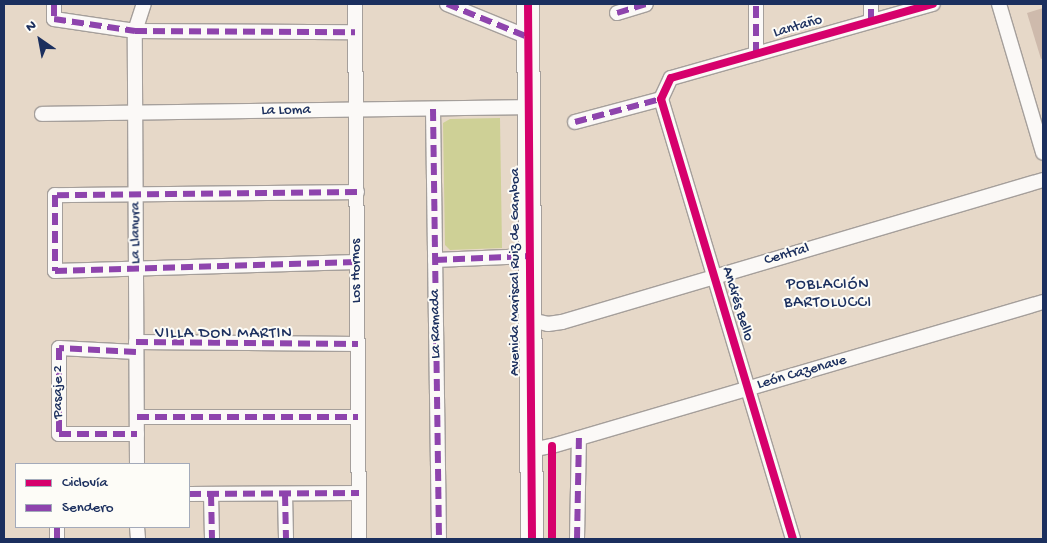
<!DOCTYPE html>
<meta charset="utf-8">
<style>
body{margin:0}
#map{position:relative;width:1047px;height:543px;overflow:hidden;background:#e6d8c8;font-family:"Gochi Hand",sans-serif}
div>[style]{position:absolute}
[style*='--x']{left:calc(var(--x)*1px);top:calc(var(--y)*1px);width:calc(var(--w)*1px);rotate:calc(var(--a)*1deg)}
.green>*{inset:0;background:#ced096}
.building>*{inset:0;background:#cebaac}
.roads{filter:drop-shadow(1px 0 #a59f9b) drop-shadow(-1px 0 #a59f9b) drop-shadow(0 1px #a59f9b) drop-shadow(0 -1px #a59f9b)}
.minor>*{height:14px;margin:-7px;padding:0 7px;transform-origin:7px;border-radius:7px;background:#fbf9f7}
.primary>*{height:22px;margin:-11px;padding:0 11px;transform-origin:11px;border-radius:11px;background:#fbf9f7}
.quiet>*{height:6px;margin-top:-3px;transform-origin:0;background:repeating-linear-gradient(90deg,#8e44ad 0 12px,transparent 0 18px)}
.cycleway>*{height:8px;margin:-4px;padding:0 4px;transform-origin:4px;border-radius:4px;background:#d6006c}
span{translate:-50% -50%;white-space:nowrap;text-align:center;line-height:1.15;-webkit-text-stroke:4px #fdfcf7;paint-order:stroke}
.street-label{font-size:15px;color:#1b2f5e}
.neighbourhood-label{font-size:16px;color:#1b2f5e;letter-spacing:1px}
.frame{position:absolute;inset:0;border:5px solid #1b2f5e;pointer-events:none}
.legend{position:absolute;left:15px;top:463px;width:175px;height:65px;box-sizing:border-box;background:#fdfcf7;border:1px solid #a3aaba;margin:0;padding:6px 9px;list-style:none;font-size:15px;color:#1b2f5e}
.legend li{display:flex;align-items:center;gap:10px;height:25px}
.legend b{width:25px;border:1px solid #a3aaba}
.north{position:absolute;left:15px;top:15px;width:50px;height:50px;-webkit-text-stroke:4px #fdfcf7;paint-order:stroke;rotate:327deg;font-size:14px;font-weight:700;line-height:20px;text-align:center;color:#1b2f5e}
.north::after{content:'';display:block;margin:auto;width:18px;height:22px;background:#1b2f5e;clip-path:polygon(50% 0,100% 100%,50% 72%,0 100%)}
</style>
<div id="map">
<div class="green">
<div style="clip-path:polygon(500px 118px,502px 248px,450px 250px,445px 245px,443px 123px,450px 119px)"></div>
</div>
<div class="building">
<div style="clip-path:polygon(1043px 8px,1043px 58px,1041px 59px,1027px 13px)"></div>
</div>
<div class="roads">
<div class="minor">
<div style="--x:54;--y:4;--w:15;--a:90"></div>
<div style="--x:54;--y:19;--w:82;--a:8.4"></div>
<div style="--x:135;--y:31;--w:220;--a:0.3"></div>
<div style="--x:355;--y:4;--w:535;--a:89.57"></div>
<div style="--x:447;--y:4;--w:87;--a:22.2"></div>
<div style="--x:999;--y:4;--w:155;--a:73.5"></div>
<div style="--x:617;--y:13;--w:30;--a:-17"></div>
<div style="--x:871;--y:21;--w:17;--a:-90"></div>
<div style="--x:756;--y:54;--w:50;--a:-90"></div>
<div style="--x:433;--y:109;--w:430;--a:89.2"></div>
<div style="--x:42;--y:114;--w:487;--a:-0.8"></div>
<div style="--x:575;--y:122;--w:89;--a:-15"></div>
<div style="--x:357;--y:192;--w:302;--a:179.4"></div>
<div style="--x:55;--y:195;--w:76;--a:90"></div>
<div style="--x:55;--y:271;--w:302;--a:-1.7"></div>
<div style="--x:435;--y:260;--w:95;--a:-2.4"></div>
<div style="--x:531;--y:320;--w:17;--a:13"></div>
<div style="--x:548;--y:324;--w:14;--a:-8"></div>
<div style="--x:562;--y:322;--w:502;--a:-16.45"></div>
<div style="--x:136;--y:342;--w:222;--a:0.5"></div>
<div style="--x:136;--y:352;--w:77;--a:-177"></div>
<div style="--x:59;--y:348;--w:86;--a:90"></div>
<div style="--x:59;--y:434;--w:78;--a:0"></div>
<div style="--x:137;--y:417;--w:221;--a:0"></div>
<div style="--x:531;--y:450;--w:21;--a:-11"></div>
<div style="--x:552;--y:446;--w:512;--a:-16.35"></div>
<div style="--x:137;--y:464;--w:433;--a:-90.3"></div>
<div style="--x:135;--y:31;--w:28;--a:-72"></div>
<div style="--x:189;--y:494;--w:170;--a:-0.3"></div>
<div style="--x:211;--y:494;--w:45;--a:88.7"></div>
<div style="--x:285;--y:494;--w:45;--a:88.7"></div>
<div style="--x:57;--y:527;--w:12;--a:90"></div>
<div style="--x:137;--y:527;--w:12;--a:85"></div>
<div style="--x:577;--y:539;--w:101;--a:-88.9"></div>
<div style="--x:793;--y:539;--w:459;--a:-106.7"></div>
<div style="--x:661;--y:99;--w:23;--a:-65"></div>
<div style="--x:671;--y:78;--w:272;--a:-15.8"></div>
</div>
<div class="primary">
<div style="--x:528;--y:4;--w:535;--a:89.57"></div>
</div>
</div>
<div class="quiet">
<div style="--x:54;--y:4;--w:15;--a:90"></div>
<div style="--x:54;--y:19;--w:82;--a:8.4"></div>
<div style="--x:135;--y:31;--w:220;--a:0.3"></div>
<div style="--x:447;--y:4;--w:87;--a:22.2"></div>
<div style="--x:617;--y:13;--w:30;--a:-17"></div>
<div style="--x:871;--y:21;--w:17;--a:-90"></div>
<div style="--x:756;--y:54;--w:50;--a:-90"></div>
<div style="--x:433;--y:109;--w:430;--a:89.2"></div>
<div style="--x:575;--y:122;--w:89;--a:-15"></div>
<div style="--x:357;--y:192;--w:302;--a:179.4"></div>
<div style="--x:55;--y:195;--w:76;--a:90"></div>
<div style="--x:55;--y:271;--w:302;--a:-1.7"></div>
<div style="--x:435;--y:260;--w:95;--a:-2.4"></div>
<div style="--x:136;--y:342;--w:222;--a:0.5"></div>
<div style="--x:136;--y:352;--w:77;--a:-177"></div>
<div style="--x:59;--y:348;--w:86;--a:90"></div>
<div style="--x:59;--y:434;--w:78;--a:0"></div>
<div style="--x:137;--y:417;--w:221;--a:0"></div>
<div style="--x:189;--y:494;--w:170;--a:-0.3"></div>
<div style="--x:211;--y:494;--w:45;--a:88.7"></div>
<div style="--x:285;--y:494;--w:45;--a:88.7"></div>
<div style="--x:57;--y:527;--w:12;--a:90"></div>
<div style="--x:577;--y:539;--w:101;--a:-88.9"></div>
</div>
<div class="cycleway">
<div style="--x:528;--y:4;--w:535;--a:89.57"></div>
<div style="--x:552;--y:446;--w:93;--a:90"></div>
<div style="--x:793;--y:539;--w:459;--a:-106.7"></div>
<div style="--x:661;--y:99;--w:23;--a:-65"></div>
<div style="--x:671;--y:78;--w:272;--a:-15.8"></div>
</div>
<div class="street-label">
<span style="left:798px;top:27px;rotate:-16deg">Lantaño</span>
<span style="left:286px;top:111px;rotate:-1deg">La Loma</span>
<span style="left:136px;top:233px;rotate:-90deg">La Llanura</span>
<span style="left:787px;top:255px;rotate:-16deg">Central</span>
<span style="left:357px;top:271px;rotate:-90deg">Los Hornos</span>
<span style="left:516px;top:272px;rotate:-90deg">Avenida Mariscal Ruiz de Gamboa</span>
<span style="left:737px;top:304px;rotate:73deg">Andrés Bello</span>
<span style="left:436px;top:324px;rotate:-91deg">La Ramada</span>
<span style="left:802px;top:373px;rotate:-16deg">León Cazenave</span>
<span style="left:59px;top:392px;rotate:-90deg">Pasaje 2</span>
</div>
<div class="neighbourhood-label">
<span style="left:828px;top:295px">POBLACIÓN<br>BARTOLUCCI</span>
<span style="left:224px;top:335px">VILLA DON MARTIN</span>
</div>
<div class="frame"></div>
<ul class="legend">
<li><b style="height:6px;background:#d6006c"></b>Ciclovía</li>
<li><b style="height:6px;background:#8e44ad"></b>Sendero</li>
</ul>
<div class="north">N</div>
</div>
